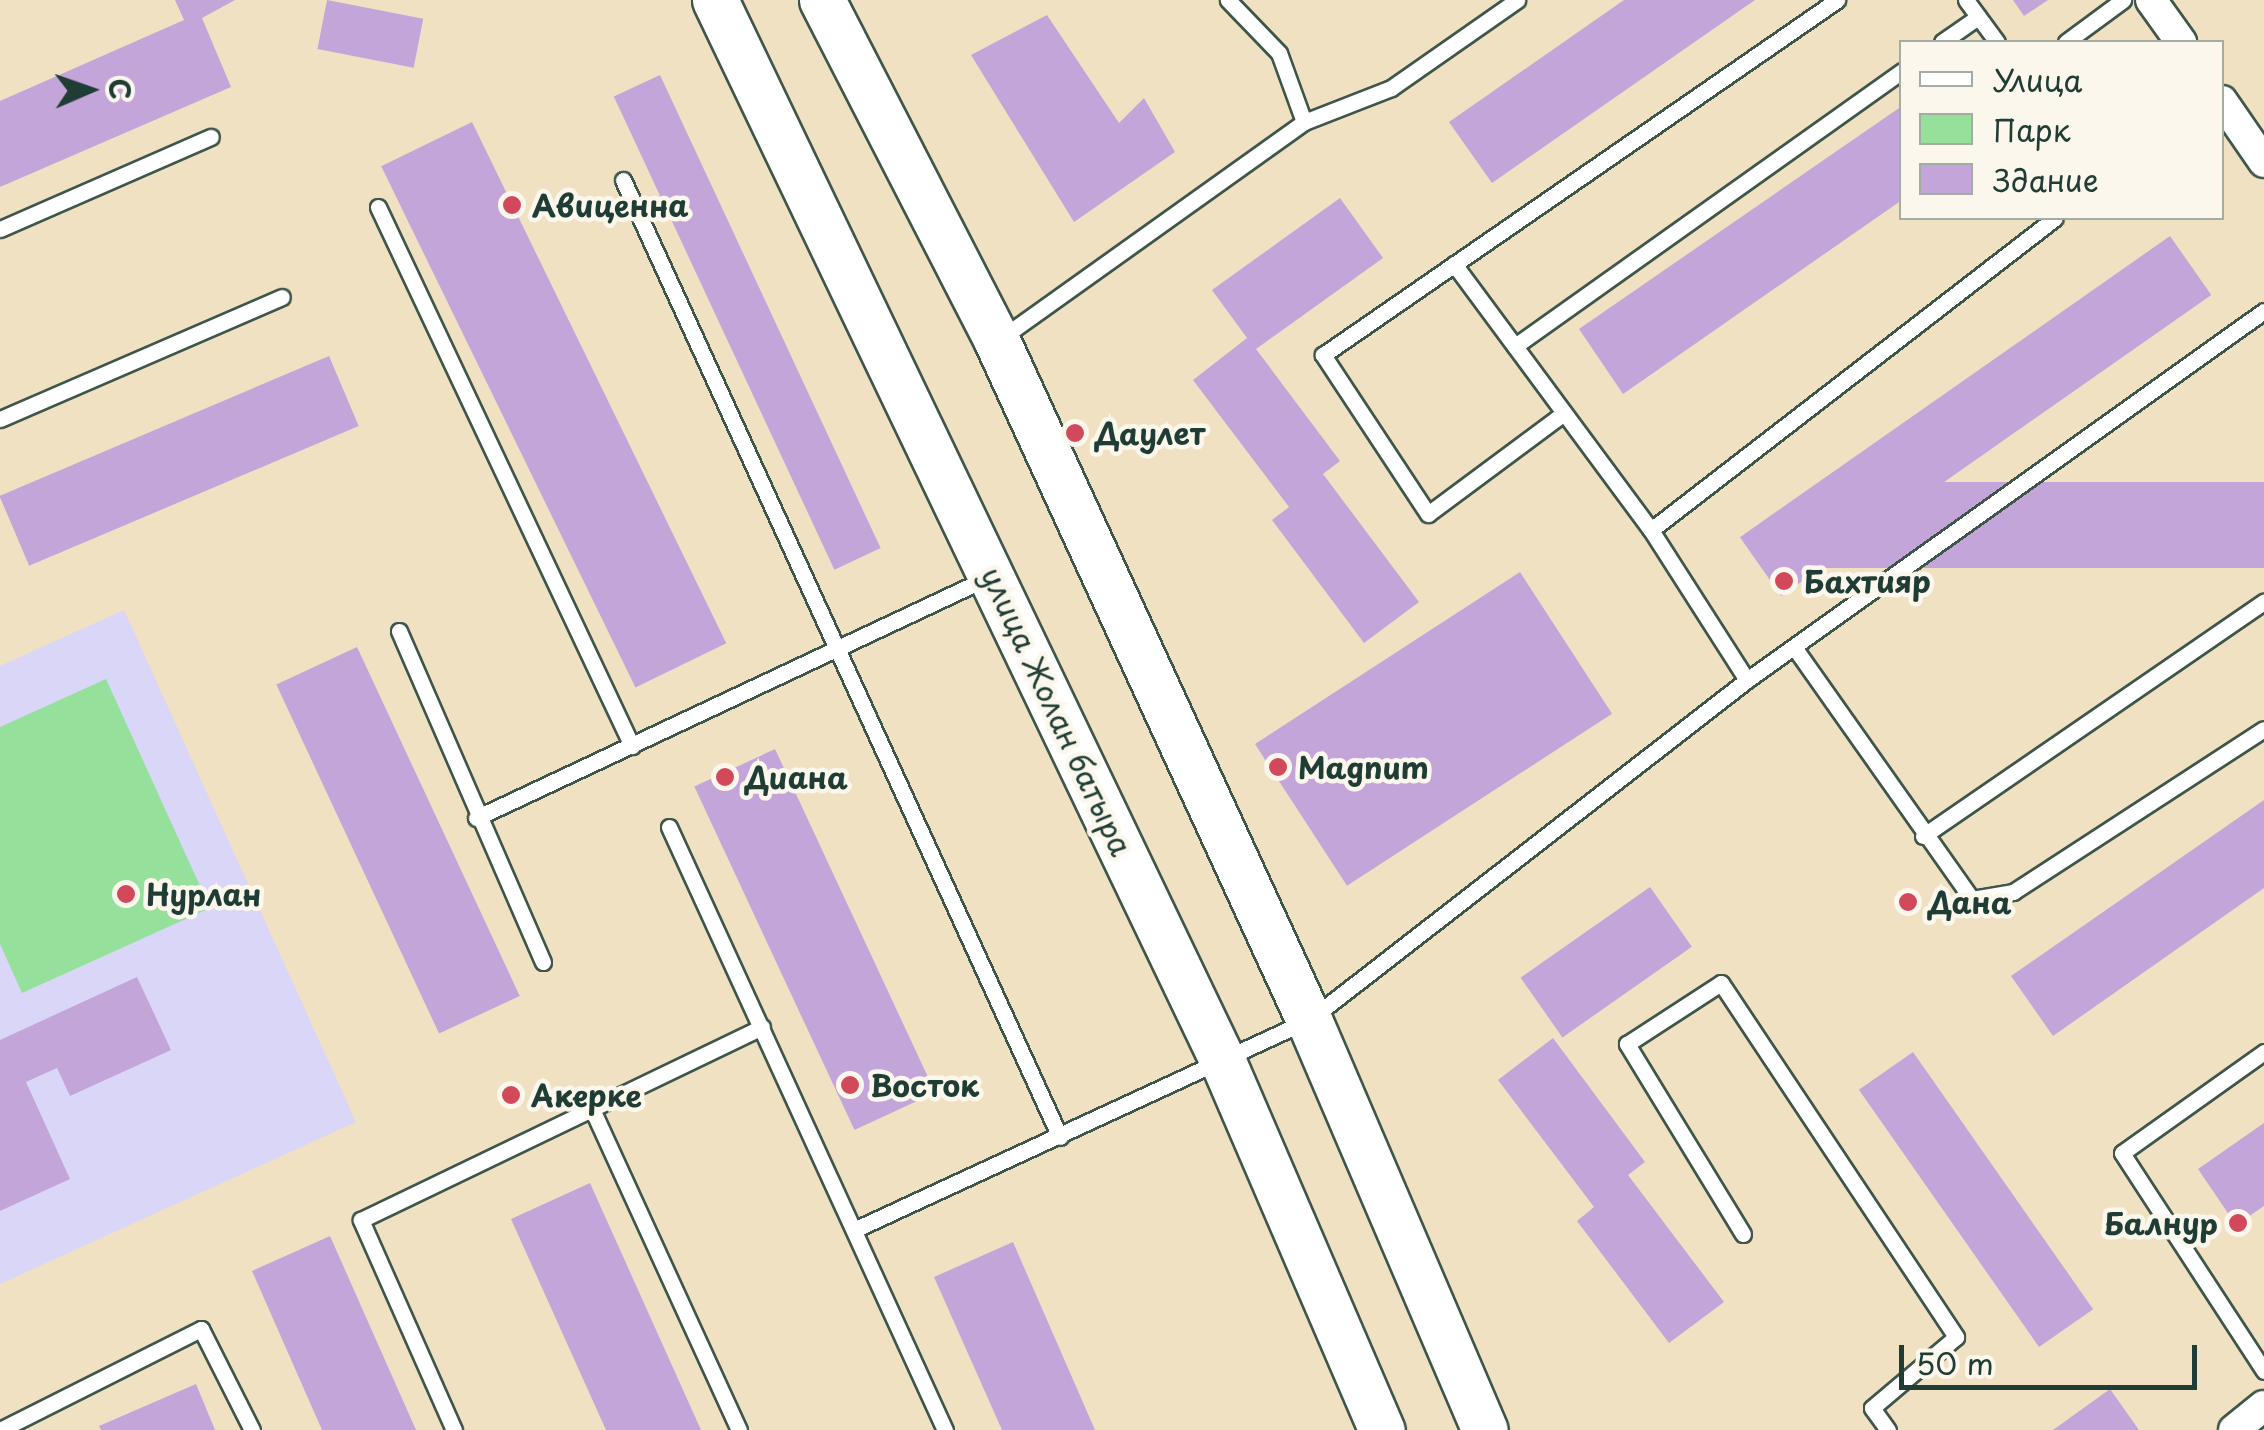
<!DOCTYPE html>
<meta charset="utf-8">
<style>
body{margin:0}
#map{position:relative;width:2264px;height:1430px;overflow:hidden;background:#f0e1c3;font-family:"Playpen Sans",sans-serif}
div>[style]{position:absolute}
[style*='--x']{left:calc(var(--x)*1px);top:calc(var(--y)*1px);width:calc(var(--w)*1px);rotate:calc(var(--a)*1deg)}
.built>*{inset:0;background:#d9d6f7}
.green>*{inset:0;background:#95e09b}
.building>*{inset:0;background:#c3a5da;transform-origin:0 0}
.roads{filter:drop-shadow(2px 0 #3e5649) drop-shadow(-2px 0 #3e5649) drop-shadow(0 2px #3e5649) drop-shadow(0 -2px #3e5649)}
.lane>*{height:15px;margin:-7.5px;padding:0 7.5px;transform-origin:7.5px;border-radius:7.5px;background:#fff}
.street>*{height:30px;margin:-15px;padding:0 15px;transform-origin:15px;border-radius:15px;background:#fff}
.secondary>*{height:45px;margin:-22.5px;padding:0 22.5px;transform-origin:22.5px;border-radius:22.5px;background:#fff}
.dots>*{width:28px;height:28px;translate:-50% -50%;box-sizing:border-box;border:5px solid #fbf7ec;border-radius:50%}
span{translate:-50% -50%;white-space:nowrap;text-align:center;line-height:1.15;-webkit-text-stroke:9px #fbf7ec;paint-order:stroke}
.poi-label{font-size:30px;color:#1f3d34;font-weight:700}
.left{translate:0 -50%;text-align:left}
.right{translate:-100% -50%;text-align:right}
.street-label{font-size:30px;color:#1f3d34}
.legend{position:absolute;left:1899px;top:40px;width:325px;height:180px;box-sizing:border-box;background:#fbf7ec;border:2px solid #a3ada2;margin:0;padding:12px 18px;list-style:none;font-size:30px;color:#1f3d34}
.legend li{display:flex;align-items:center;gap:20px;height:50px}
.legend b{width:50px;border:2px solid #a3ada2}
.north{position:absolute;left:40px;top:40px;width:100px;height:100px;-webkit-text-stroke:8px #fbf7ec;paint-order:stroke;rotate:88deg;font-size:28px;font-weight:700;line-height:40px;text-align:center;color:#1f3d34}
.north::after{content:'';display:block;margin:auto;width:35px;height:45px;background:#1f3d34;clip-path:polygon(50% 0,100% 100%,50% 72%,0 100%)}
.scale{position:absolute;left:1899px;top:1345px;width:298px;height:45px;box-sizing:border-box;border:5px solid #1f3d34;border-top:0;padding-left:12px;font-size:30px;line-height:35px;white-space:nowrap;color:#1f3d34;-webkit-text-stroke:8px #fbf7ec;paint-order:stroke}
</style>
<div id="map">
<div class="built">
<div style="clip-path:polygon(124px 610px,356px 1122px,0 1284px,0 666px)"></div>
</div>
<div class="green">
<div style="clip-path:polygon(106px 679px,210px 908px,22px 993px,0 944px,0 727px)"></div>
</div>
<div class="building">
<div style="clip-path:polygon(175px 0,235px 0,202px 18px,231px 87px,0 187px,0 101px,184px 20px)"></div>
<div style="left:327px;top:0;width:98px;height:50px;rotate:11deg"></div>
<div style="clip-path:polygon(1624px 0,1755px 0,1492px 183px,1449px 122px)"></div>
<div style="clip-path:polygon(2013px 0,2048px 0,2024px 16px)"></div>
<div style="clip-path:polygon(1047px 15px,1119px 123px,1144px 98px,1175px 152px,1074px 222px,971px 55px)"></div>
<div style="left:660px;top:75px;width:522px;height:51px;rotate:65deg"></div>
<div style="clip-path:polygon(1902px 106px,1902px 200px,1623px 394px,1579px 329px)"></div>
<div style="left:472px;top:122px;width:580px;height:101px;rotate:64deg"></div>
<div style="clip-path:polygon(1340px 198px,1383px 258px,1256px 349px,1340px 461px,1323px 474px,1419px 602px,1364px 643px,1272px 520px,1289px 507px,1193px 380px,1247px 338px,1212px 290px)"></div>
<div style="left:2170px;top:236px;width:72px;height:525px;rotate:55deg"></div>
<div style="left:329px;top:356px;width:76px;height:358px;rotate:67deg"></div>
<div style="left:2264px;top:482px;width:86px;height:445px;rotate:90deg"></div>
<div style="left:1520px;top:572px;width:169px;height:316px;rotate:57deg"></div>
<div style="left:357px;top:647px;width:385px;height:89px;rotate:65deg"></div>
<div style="left:775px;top:749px;width:379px;height:89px;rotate:65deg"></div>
<div style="clip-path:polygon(2264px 800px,2264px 888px,2053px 1036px,2011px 976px)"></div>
<div style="left:1650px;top:887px;width:73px;height:158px;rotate:55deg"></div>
<div style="clip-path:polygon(137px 977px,171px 1050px,70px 1096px,57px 1068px,26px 1082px,70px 1179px,0 1211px,0 1040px)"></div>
<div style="clip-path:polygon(1553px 1038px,1645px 1162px,1628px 1175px,1724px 1302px,1669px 1343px,1577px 1221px,1594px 1207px,1498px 1080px)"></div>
<div style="left:1913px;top:1052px;width:314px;height:66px;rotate:55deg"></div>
<div style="clip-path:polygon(2264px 1123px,2264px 1206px,2236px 1225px,2198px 1169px)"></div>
<div style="clip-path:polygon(590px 1183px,701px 1430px,606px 1430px,511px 1219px)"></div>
<div style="clip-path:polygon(330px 1236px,416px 1430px,322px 1430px,252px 1271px)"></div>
<div style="clip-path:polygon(1013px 1242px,1095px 1430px,1002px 1430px,934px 1277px)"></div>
<div style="clip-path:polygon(196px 1384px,215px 1430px,101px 1430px,99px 1426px)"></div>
<div style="clip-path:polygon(2110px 1389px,2139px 1430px,2053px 1430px)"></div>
</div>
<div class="roads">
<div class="lane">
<div style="--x:1966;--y:0;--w:52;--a:53.6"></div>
<div style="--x:1942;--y:42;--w:44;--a:-34.8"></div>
<div style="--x:2066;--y:42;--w:71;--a:-36.4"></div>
<div style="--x:1304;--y:122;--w:93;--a:-21.3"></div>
<div style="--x:1391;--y:88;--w:154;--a:-34.9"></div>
<div style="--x:623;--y:180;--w:1052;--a:65.46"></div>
<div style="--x:378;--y:207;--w:596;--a:64.77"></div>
<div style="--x:0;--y:229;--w:230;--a:-23.6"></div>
<div style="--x:1454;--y:264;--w:331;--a:53.5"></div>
<div style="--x:1651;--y:530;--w:178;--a:57.4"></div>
<div style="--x:1000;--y:339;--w:374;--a:-35.5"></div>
<div style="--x:1304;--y:122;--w:73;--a:-109.9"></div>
<div style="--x:1279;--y:53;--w:74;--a:-133.9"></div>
<div style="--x:1515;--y:346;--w:475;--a:-35.4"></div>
<div style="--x:1564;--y:413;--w:169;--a:143.4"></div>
<div style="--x:1428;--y:514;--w:191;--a:-123.4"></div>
<div style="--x:1323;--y:355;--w:625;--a:-34.63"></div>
<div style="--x:0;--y:419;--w:307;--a:-23.4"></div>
<div style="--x:1651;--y:530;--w:510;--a:-37.68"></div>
<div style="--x:399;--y:631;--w:361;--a:66.5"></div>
<div style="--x:1794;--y:647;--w:309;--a:54.8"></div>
<div style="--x:1972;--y:899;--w:42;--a:-9.7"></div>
<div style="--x:2013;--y:892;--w:299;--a:-33"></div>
<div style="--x:476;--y:818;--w:567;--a:-25.16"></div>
<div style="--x:669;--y:827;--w:663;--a:65.41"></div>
<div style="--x:1923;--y:836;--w:414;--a:-34.5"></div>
<div style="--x:2264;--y:1052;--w:174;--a:144.6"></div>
<div style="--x:2122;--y:1153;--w:260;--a:56.9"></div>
<div style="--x:592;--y:1109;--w:353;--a:65.4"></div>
<div style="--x:856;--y:1229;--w:499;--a:-24.8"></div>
<div style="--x:1309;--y:1020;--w:554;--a:-37.82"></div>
<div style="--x:1747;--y:680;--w:635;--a:-35.52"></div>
<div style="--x:1743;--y:1234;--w:223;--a:-121.4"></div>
<div style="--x:1627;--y:1044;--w:112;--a:-33"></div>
<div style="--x:1721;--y:983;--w:425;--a:56.4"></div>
<div style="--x:1956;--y:1337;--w:110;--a:139.8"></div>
<div style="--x:1872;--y:1408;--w:27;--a:54"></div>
<div style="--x:0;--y:1430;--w:225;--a:-26.7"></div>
<div style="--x:201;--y:1329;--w:113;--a:63.2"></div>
<div style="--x:454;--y:1430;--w:230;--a:-113.9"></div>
<div style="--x:361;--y:1220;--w:445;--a:-25.7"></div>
</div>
<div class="street">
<div style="--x:2151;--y:0;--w:52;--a:54.5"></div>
<div style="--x:2222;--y:101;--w:74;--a:55.5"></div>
<div style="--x:2234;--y:1430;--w:38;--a:-39"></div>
</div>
<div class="secondary">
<div style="--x:715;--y:0;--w:1179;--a:64.43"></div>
<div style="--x:1224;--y:1064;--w:399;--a:66.7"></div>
<div style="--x:822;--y:0;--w:383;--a:62.8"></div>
<div style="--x:997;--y:341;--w:747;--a:65.32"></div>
<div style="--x:1309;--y:1020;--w:446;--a:66.8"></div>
</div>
</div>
<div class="dots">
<div style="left:512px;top:205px;background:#d1495b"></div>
<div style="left:1075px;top:433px;background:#d1495b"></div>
<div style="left:1784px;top:581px;background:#d1495b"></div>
<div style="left:1278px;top:767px;background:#d1495b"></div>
<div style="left:725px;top:777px;background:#d1495b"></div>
<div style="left:126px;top:894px;background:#d1495b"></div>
<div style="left:1908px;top:902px;background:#d1495b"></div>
<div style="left:850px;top:1085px;background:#d1495b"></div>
<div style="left:511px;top:1095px;background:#d1495b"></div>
<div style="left:2238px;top:1223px;background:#d1495b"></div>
</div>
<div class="poi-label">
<span class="left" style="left:532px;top:205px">Авиценна</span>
<span class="left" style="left:1095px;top:433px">Даулет</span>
<span class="left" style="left:1804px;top:581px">Бахтияр</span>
<span class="left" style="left:1298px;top:767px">Magnum</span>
<span class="left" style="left:745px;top:777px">Диана</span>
<span class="left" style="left:146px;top:894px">Нурлан</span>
<span class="left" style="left:1928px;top:902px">Дана</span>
<span class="left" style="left:870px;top:1085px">Восток</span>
<span class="left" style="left:531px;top:1095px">Акерке</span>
<span class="right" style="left:2218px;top:1223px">Балнур</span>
</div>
<div class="street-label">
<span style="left:1057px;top:711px;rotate:65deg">улица Жолан батыра</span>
</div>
<ul class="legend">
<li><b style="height:12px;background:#fff"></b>Улица</li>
<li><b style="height:28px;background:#95e09b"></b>Парк</li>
<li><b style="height:28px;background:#c3a5da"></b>Здание</li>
</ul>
<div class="north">С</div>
<div class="scale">50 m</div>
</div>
